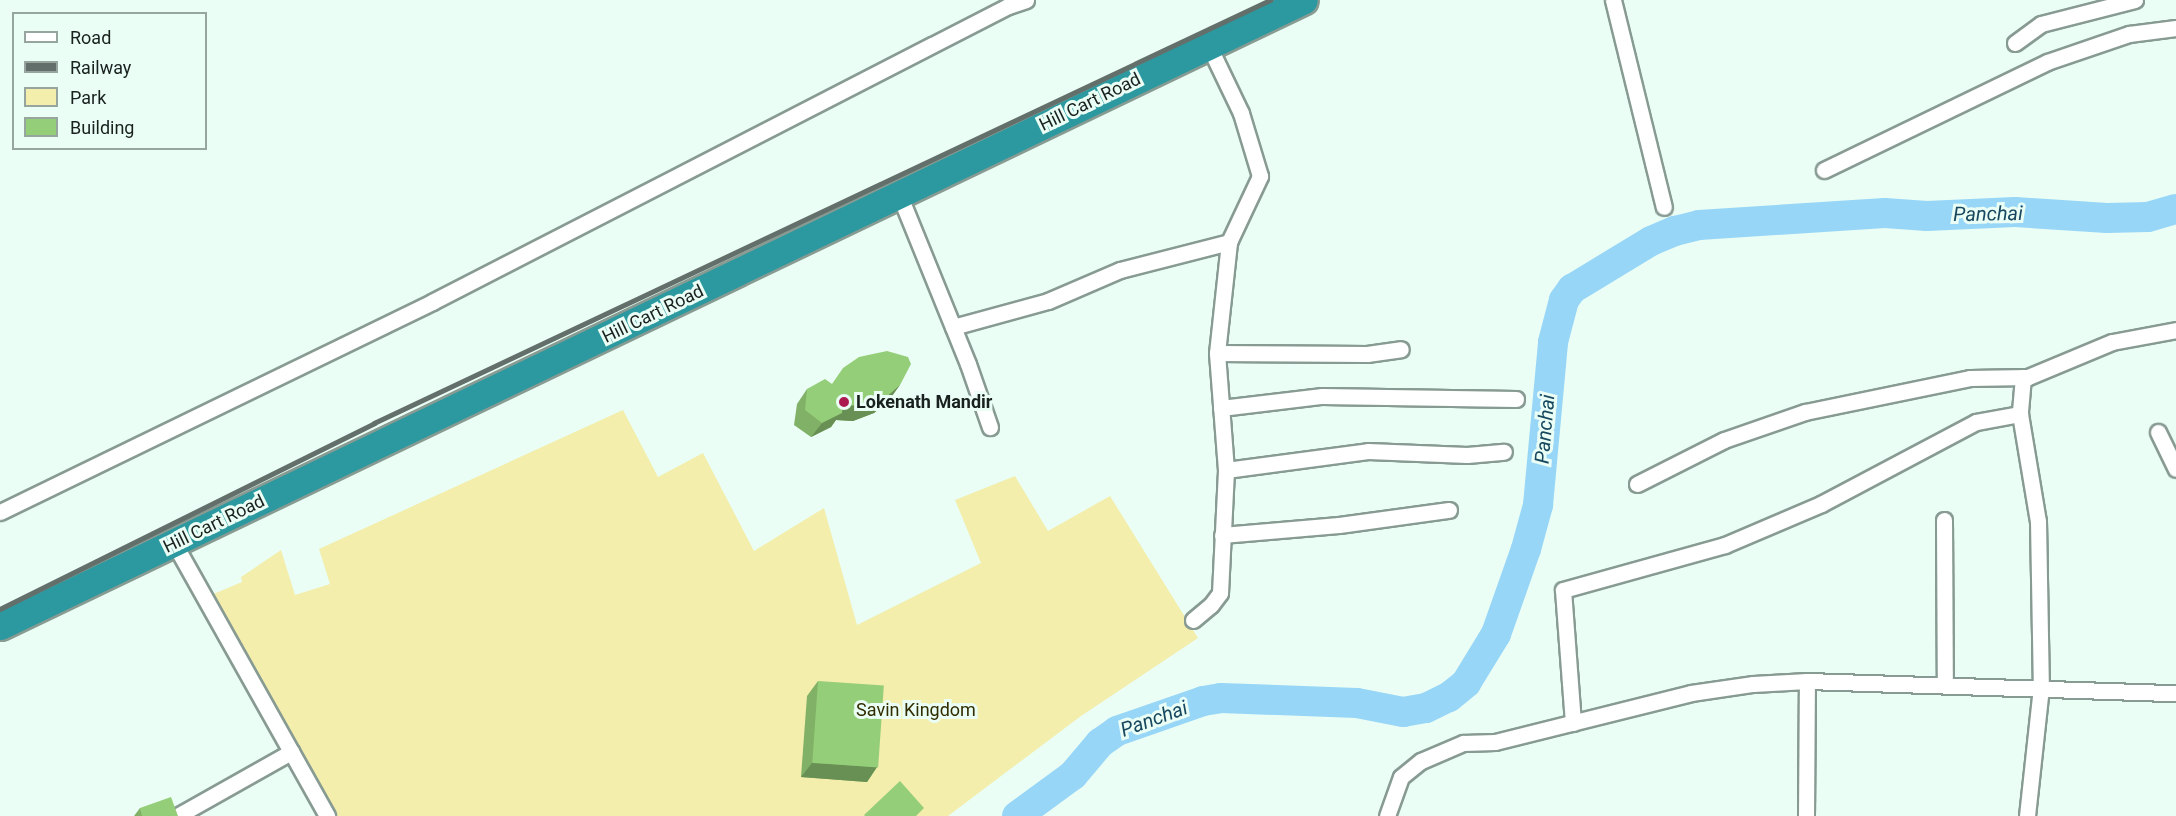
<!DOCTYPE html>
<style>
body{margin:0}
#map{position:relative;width:2176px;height:816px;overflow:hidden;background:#eafef5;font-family:Roboto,sans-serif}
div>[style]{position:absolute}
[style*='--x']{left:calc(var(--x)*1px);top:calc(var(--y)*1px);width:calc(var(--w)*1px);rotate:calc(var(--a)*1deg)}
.green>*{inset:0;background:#f3eeac}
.river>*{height:30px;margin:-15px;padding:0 15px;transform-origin:15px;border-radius:15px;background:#98d6f7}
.roads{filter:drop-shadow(2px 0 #889b93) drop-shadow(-2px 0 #889b93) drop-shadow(0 2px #889b93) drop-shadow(0 -2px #889b93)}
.street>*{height:15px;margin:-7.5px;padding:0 7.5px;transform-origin:7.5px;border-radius:7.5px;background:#fff}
.highway>*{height:27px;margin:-13.5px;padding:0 13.5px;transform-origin:13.5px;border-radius:13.5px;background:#2b999f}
.rail>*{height:4.5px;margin:-2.25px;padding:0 2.25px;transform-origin:2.25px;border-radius:2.25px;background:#636f6a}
.wall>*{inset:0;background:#80b167}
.shaded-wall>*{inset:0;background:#689054}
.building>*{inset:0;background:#95ce78;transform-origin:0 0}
.dots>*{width:16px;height:16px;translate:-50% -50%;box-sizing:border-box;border:3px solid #eafef5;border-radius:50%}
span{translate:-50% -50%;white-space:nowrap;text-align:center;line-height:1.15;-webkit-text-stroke:6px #eafef5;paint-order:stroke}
.street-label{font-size:18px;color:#19211e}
.poi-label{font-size:18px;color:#19211e;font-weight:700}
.left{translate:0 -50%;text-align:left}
.park-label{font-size:18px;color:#322d00}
.water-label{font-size:20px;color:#18485f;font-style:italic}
.legend{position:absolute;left:12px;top:12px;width:195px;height:138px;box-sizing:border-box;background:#eafef5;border:2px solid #96a69f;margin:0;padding:8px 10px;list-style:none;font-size:18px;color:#19211e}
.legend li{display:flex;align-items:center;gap:12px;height:30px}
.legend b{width:30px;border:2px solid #96a69f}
</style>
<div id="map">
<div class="green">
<div style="clip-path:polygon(623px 410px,658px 477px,703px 453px,754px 551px,824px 508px,857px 625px,981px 563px,955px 500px,1015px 476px,1048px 531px,1110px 496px,1198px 638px,1081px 716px,948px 816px,333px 816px,211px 595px,242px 582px,241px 577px,281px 550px,295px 595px,330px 584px,319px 549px)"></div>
</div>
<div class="river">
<div style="--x:1017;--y:816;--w:69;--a:-36.2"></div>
<div style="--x:1073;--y:775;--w:42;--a:-49.8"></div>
<div style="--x:1100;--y:743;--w:21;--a:-35"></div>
<div style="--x:1117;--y:731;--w:91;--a:-19.2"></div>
<div style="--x:1203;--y:701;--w:18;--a:-9"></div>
<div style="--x:1221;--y:698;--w:136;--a:2.1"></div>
<div style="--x:1357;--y:703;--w:47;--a:11.1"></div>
<div style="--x:1403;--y:712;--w:23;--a:-10"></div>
<div style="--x:1426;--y:708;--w:25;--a:-26"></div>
<div style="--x:1449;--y:697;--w:22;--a:-39"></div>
<div style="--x:1466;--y:683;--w:57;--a:-58.5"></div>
<div style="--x:1496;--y:634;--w:90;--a:-70.6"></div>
<div style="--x:1526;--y:549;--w:46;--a:-74.7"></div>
<div style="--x:1538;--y:505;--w:164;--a:-84.7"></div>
<div style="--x:1553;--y:342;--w:43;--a:-75.3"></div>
<div style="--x:1564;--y:300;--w:14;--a:-54"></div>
<div style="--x:1572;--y:289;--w:92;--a:-31.3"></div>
<div style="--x:1651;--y:241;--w:26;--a:-23"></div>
<div style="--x:1675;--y:231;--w:25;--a:-14"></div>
<div style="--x:1699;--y:225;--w:186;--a:-3.7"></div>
<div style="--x:1885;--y:213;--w:42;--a:4.1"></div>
<div style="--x:1927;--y:216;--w:88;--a:-2.6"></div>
<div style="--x:2015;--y:212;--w:92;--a:3.7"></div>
<div style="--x:2107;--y:218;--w:41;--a:-1.4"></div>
<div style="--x:2148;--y:217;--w:29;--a:-16"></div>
</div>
<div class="roads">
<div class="street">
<div style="--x:1613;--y:0;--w:213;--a:76.2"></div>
<div style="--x:2015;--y:43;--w:32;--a:-36"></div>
<div style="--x:2041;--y:24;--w:97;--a:-14.3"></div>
<div style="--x:1824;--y:170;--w:248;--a:-25.8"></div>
<div style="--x:2047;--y:62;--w:87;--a:-18.9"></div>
<div style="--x:2129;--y:34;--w:47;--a:-7.3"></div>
<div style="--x:899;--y:194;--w:183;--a:67.9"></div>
<div style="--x:968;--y:364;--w:67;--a:70.8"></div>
<div style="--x:953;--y:327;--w:98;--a:-15.3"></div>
<div style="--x:1048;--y:301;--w:78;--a:-23.3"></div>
<div style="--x:1120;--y:270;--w:113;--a:-14.4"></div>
<div style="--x:1217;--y:353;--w:150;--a:0.4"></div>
<div style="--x:1367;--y:354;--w:34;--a:-8"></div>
<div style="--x:2023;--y:377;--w:37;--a:95"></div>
<div style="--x:2020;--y:414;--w:109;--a:80.5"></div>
<div style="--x:2038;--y:521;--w:166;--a:89"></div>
<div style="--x:2041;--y:687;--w:130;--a:96.2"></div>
<div style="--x:1221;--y:408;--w:102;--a:-6.8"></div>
<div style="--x:1322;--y:396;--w:194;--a:0.9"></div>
<div style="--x:2158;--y:432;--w:41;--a:64.1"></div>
<div style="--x:1226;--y:470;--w:143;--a:-7.6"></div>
<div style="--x:1368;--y:451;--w:99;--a:2.3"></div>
<div style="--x:1467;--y:455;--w:37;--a:-5"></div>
<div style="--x:1637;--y:484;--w:97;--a:-26.8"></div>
<div style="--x:1724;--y:440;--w:86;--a:-19.1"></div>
<div style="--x:1805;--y:412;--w:168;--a:-11.6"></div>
<div style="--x:1970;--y:378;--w:58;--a:-1"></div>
<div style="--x:2028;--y:377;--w:91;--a:-22.6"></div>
<div style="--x:2112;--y:342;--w:65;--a:-10.6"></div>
<div style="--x:0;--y:512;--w:480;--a:-25.9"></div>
<div style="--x:432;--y:302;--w:648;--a:-27.2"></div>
<div style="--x:1008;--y:6;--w:19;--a:-18"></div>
<div style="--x:1944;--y:520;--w:164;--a:89.7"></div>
<div style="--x:1222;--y:535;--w:117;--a:-4.9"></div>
<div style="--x:1339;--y:525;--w:111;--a:-7.8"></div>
<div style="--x:174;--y:543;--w:313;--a:60.7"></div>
<div style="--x:1193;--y:620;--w:23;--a:-40"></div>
<div style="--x:1211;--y:605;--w:15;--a:-53"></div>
<div style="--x:1220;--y:593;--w:123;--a:-87.2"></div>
<div style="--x:1226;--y:470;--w:117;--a:-94.4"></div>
<div style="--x:1217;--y:353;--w:112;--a:-83.8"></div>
<div style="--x:1229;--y:242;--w:73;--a:-64.8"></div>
<div style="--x:1260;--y:176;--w:66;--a:-106.8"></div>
<div style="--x:1241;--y:113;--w:76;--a:-115.6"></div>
<div style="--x:1573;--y:723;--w:133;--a:-94.3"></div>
<div style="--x:1563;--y:590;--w:168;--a:-15.5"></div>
<div style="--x:1725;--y:545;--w:104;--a:-23.1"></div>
<div style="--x:1821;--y:504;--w:175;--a:-27.9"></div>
<div style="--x:1976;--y:422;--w:45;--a:-10.3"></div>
<div style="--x:179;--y:815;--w:129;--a:-29.4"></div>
<div style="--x:1387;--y:816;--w:41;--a:-70.3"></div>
<div style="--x:1401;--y:777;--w:26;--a:-39"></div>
<div style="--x:1421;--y:761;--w:46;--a:-23.2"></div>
<div style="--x:1463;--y:743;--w:32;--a:-2"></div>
<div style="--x:1495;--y:742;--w:202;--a:-14"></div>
<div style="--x:1691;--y:693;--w:63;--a:-8.3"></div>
<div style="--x:1753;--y:684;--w:54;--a:-3.2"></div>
<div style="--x:1807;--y:681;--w:369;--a:1.9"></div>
<div style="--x:1806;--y:816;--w:135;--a:-89.6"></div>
</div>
<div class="highway">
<div style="--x:0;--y:626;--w:1446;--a:-25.64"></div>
</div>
</div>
<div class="rail">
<div style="--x:0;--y:609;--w:418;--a:-26.4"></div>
<div style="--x:374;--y:423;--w:991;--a:-25.27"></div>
</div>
<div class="wall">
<div style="clip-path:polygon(832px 384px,890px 399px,874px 413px,853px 421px,836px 420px,831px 427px,811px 437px,794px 425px,797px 404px,807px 389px)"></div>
<div style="clip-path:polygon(818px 681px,877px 767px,867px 782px,801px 777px,807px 696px)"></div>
<div style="clip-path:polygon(140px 808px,178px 816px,134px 816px)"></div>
</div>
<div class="shaded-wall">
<div style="clip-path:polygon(900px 385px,890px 399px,874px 413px,853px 421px,836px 420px,831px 427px,811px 437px,822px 423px,843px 405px)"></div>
<div style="clip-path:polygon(812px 763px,877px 767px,867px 782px,801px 777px)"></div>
</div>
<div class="building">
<div style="clip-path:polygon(887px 351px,908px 357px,911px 364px,900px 385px,884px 399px,863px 406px,843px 405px,842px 413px,822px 423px,805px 410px,807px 389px,825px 379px,832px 384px,843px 368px,859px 357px)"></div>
<div style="left:818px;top:681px;width:66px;height:82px;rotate:4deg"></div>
<div style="clip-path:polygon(900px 781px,924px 808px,916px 816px,865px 816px,864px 815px)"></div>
<div style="clip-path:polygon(171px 797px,178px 816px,142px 816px,140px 808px)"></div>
</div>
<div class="dots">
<div style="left:844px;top:402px;background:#ac1b4f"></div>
</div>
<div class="street-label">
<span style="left:1090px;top:102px;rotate:-26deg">Hill Cart Road</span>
<span style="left:653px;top:314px;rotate:-26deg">Hill Cart Road</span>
<span style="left:214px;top:524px;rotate:-26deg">Hill Cart Road</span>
</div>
<div class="poi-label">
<span class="left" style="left:856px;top:402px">Lokenath Mandir</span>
</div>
<div class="park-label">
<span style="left:916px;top:710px">Savin Kingdom</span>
</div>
<div class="water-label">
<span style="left:1988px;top:214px;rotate:-1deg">Panchai</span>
<span style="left:1545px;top:429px;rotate:-85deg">Panchai</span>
<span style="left:1154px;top:719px;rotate:-20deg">Panchai</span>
</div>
<ul class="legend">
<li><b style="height:8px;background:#fff"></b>Road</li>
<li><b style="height:8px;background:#636f6a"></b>Railway</li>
<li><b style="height:16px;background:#f3eeac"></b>Park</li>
<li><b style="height:16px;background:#95ce78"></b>Building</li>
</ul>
</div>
